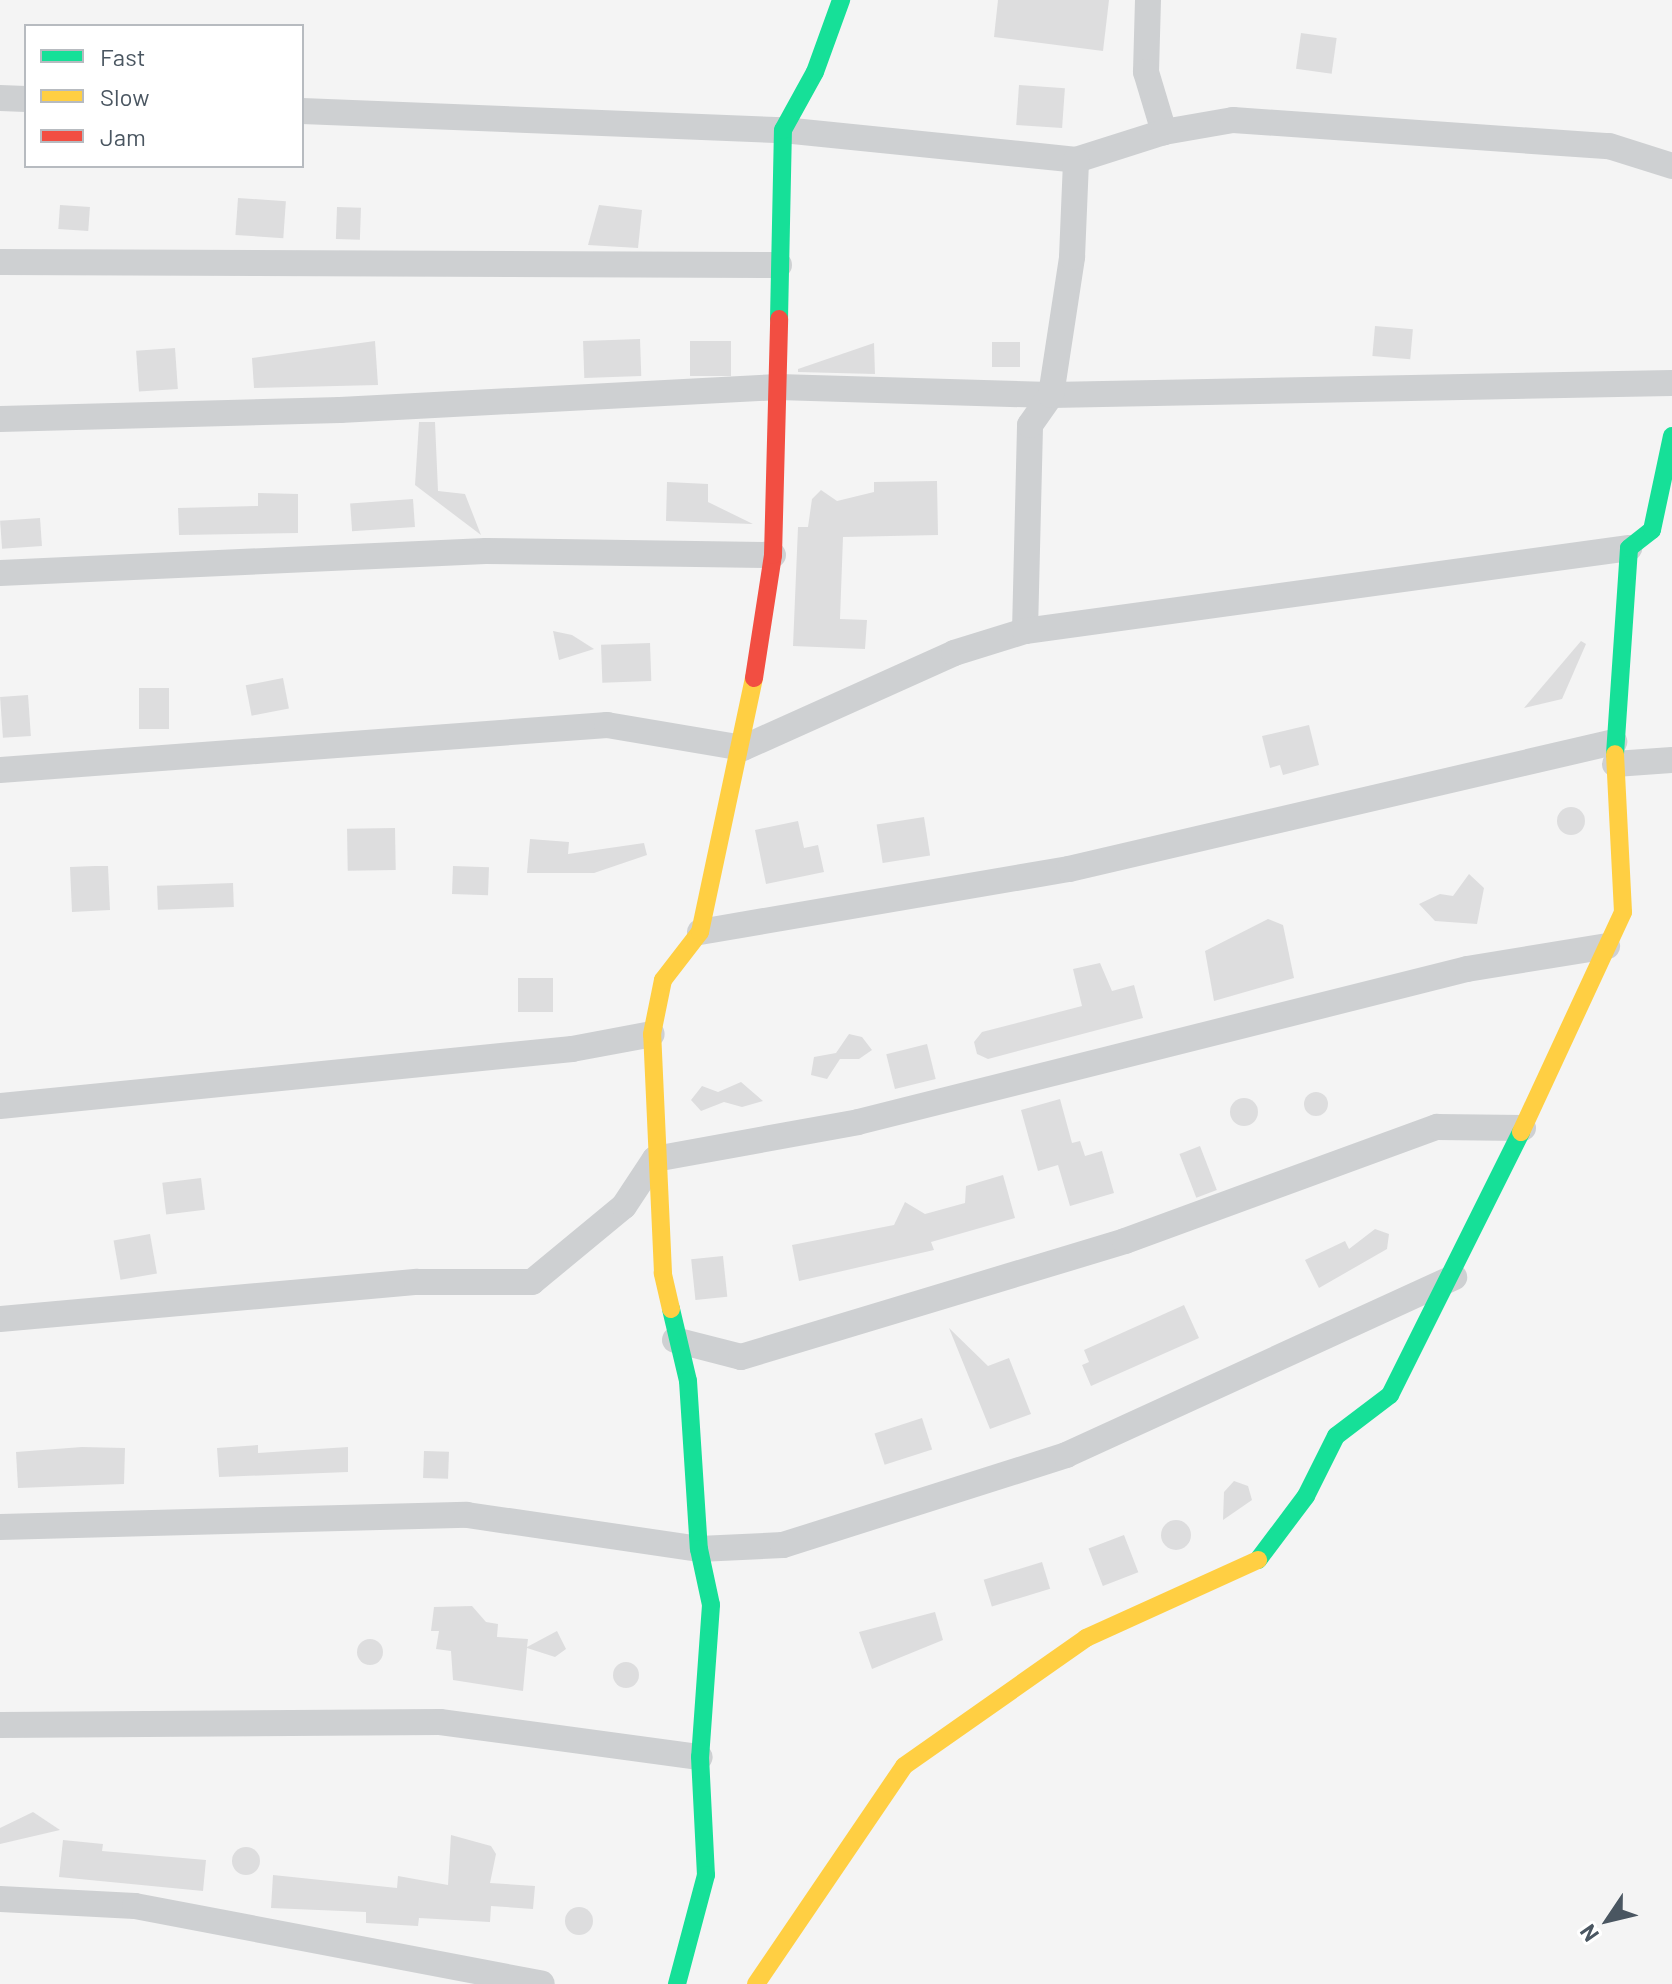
<!DOCTYPE html>
<style>
body{margin:0}
#map{position:relative;width:1672px;height:1984px;overflow:hidden;background:#f4f4f4;font-family:Barlow,sans-serif}
div>[style]{position:absolute}
[style*='--x']{left:calc(var(--x)*1px);top:calc(var(--y)*1px);width:calc(var(--w)*1px);rotate:calc(var(--a)*1deg)}
.building>*{inset:0;background:#ddddde;transform-origin:0 0}
.round{border-radius:50%}
.street>*{height:26px;margin:-13px;padding:0 13px;transform-origin:13px;border-radius:13px;background:#ced0d2}
.fast>*{height:18px;margin:-9px;padding:0 9px;transform-origin:9px;border-radius:9px;background:#16e098}
.slow>*{height:18px;margin:-9px;padding:0 9px;transform-origin:9px;border-radius:9px;background:#ffcf43}
.jam>*{height:18px;margin:-9px;padding:0 9px;transform-origin:9px;border-radius:9px;background:#f24e42}
span{translate:-50% -50%;white-space:nowrap;text-align:center;line-height:1.15;-webkit-text-stroke:8px #fff;paint-order:stroke}
.legend{position:absolute;left:24px;top:24px;width:280px;height:144px;box-sizing:border-box;background:#fff;border:2px solid #b7bbc0;margin:0;padding:10px 14px;list-style:none;font-size:24px;color:#4a5661}
.legend li{display:flex;align-items:center;gap:16px;height:40px}
.legend b{width:40px;border:2px solid #b7bbc0}
.north{position:absolute;left:1568px;top:1880px;width:80px;height:80px;-webkit-text-stroke:6px #fff;paint-order:stroke;rotate:235deg;font-size:22px;font-weight:700;line-height:32px;text-align:center;color:#4a5661}
.north::after{content:'';display:block;margin:auto;width:28px;height:36px;background:#4a5661;clip-path:polygon(50% 0,100% 100%,50% 72%,0 100%)}
</style>
<div id="map">
<div class="building">
<div style="clip-path:polygon(998px 0,1109px 0,1103px 51px,994px 37px)"></div>
<div style="left:1301px;top:33px;width:36px;height:36px;rotate:8deg"></div>
<div style="left:1019px;top:85px;width:46px;height:40px;rotate:4deg"></div>
<div style="left:238px;top:198px;width:48px;height:37px;rotate:4deg"></div>
<div style="left:60px;top:205px;width:30px;height:24px;rotate:4deg"></div>
<div style="clip-path:polygon(599px 205px,642px 210px,638px 248px,588px 245px)"></div>
<div style="left:337px;top:207px;width:24px;height:32px;rotate:2deg"></div>
<div style="left:1375px;top:326px;width:38px;height:30px;rotate:5deg"></div>
<div style="left:640px;top:339px;width:37px;height:57px;rotate:88deg"></div>
<div style="clip-path:polygon(375px 341px,378px 385px,254px 388px,252px 358px)"></div>
<div style="left:690px;top:341px;width:41px;height:35px"></div>
<div style="left:1020px;top:342px;width:25px;height:28px;rotate:90deg"></div>
<div style="clip-path:polygon(874px 343px,875px 374px,798px 372px,798px 369px)"></div>
<div style="left:175px;top:348px;width:41px;height:39px;rotate:86deg"></div>
<div style="clip-path:polygon(419px 422px,435px 422px,438px 491px,465px 494px,481px 535px,415px 485px)"></div>
<div style="clip-path:polygon(937px 481px,938px 535px,843px 537px,840px 619px,867px 620px,865px 649px,793px 646px,798px 527px,808px 527px,812px 499px,821px 490px,837px 501px,874px 492px,874px 482px)"></div>
<div style="clip-path:polygon(667px 482px,708px 484px,708px 502px,753px 524px,666px 521px)"></div>
<div style="clip-path:polygon(258px 493px,298px 494px,298px 533px,179px 535px,178px 508px,258px 506px)"></div>
<div style="left:413px;top:499px;width:28px;height:63px;rotate:86deg"></div>
<div style="left:40px;top:518px;width:28px;height:40px;rotate:86deg"></div>
<div style="clip-path:polygon(553px 631px,572px 635px,594px 649px,559px 660px)"></div>
<div style="clip-path:polygon(1581px 641px,1586px 644px,1562px 699px,1524px 708px)"></div>
<div style="left:650px;top:643px;width:38px;height:49px;rotate:88deg"></div>
<div style="left:283px;top:678px;width:31px;height:38px;rotate:79deg"></div>
<div style="left:139px;top:688px;width:30px;height:41px"></div>
<div style="left:28px;top:695px;width:41px;height:28px;rotate:86deg"></div>
<div style="clip-path:polygon(1309px 725px,1319px 765px,1283px 775px,1280px 765px,1270px 768px,1262px 736px)"></div>
<div class="round" style="left:1557px;top:807px;width:28px;height:28px"></div>
<div style="left:924px;top:817px;width:39px;height:48px;rotate:81deg"></div>
<div style="clip-path:polygon(798px 821px,804px 848px,818px 845px,824px 872px,766px 884px,755px 830px)"></div>
<div style="left:395px;top:828px;width:42px;height:48px;rotate:89deg"></div>
<div style="clip-path:polygon(530px 839px,569px 842px,568px 854px,644px 843px,647px 855px,594px 873px,527px 873px)"></div>
<div style="clip-path:polygon(95px 866px,108px 866px,110px 910px,72px 912px,70px 867px)"></div>
<div style="left:453px;top:866px;width:36px;height:28px;rotate:2deg"></div>
<div style="clip-path:polygon(1469px 874px,1484px 888px,1477px 924px,1435px 921px,1419px 904px,1440px 894px,1453px 896px)"></div>
<div style="left:233px;top:883px;width:24px;height:76px;rotate:88deg"></div>
<div style="clip-path:polygon(1268px 919px,1283px 925px,1294px 978px,1214px 1001px,1205px 951px)"></div>
<div style="clip-path:polygon(1100px 963px,1112px 991px,1134px 985px,1143px 1018px,988px 1059px,977px 1054px,974px 1042px,982px 1032px,1082px 1006px,1073px 969px)"></div>
<div style="left:518px;top:978px;width:35px;height:34px"></div>
<div style="clip-path:polygon(849px 1034px,862px 1037px,872px 1050px,859px 1059px,840px 1059px,827px 1079px,811px 1075px,814px 1057px,836px 1053px)"></div>
<div style="left:927px;top:1044px;width:36px;height:42px;rotate:76deg"></div>
<div style="clip-path:polygon(741px 1082px,763px 1101px,742px 1107px,724px 1102px,701px 1111px,691px 1100px,702px 1086px,718px 1092px)"></div>
<div class="round" style="left:1304px;top:1092px;width:24px;height:24px"></div>
<div class="round" style="left:1230px;top:1098px;width:28px;height:28px"></div>
<div style="clip-path:polygon(1060px 1099px,1072px 1143px,1080px 1141px,1085px 1156px,1102px 1151px,1114px 1193px,1070px 1206px,1058px 1165px,1038px 1171px,1021px 1110px)"></div>
<div style="left:1200px;top:1146px;width:47px;height:22px;rotate:69deg"></div>
<div style="clip-path:polygon(1003px 1175px,1015px 1218px,931px 1242px,934px 1250px,799px 1281px,792px 1245px,894px 1225px,905px 1202px,925px 1214px,965px 1203px,966px 1186px)"></div>
<div style="left:201px;top:1178px;width:32px;height:39px;rotate:83deg"></div>
<div style="clip-path:polygon(1375px 1229px,1389px 1234px,1387px 1249px,1319px 1288px,1305px 1260px,1345px 1241px,1349px 1249px)"></div>
<div style="left:150px;top:1234px;width:40px;height:37px;rotate:80deg"></div>
<div style="left:723px;top:1256px;width:41px;height:32px;rotate:84deg"></div>
<div style="clip-path:polygon(1184px 1305px,1199px 1338px,1091px 1386px,1082px 1365px,1089px 1362px,1084px 1350px)"></div>
<div style="clip-path:polygon(949px 1328px,988px 1366px,1009px 1358px,1031px 1414px,990px 1429px)"></div>
<div style="left:922px;top:1418px;width:33px;height:50px;rotate:72deg"></div>
<div style="clip-path:polygon(258px 1445px,258px 1453px,348px 1447px,348px 1472px,219px 1477px,217px 1448px)"></div>
<div style="clip-path:polygon(82px 1447px,125px 1448px,124px 1484px,18px 1488px,16px 1452px)"></div>
<div style="left:424px;top:1451px;width:25px;height:27px;rotate:2deg"></div>
<div style="clip-path:polygon(1234px 1481px,1248px 1486px,1252px 1500px,1223px 1520px,1224px 1492px)"></div>
<div class="round" style="left:1161px;top:1520px;width:30px;height:30px"></div>
<div style="left:1124px;top:1535px;width:40px;height:38px;rotate:69deg"></div>
<div style="left:1042px;top:1562px;width:28px;height:61px;rotate:73deg"></div>
<div style="clip-path:polygon(472px 1606px,486px 1622px,498px 1624px,497px 1637px,528px 1639px,527px 1647px,557px 1631px,566px 1649px,555px 1657px,527px 1648px,523px 1691px,453px 1680px,451px 1651px,436px 1649px,439px 1631px,431px 1631px,434px 1607px)"></div>
<div style="clip-path:polygon(935px 1612px,943px 1640px,872px 1669px,859px 1632px)"></div>
<div class="round" style="left:357px;top:1639px;width:26px;height:26px"></div>
<div class="round" style="left:613px;top:1662px;width:26px;height:26px"></div>
<div style="clip-path:polygon(33px 1812px,60px 1830px,0 1844px,0 1828px)"></div>
<div style="clip-path:polygon(451px 1835px,491px 1846px,496px 1854px,490px 1883px,535px 1886px,533px 1909px,491px 1906px,490px 1922px,419px 1918px,418px 1926px,366px 1923px,366px 1912px,271px 1908px,273px 1875px,397px 1888px,398px 1876px,448px 1885px)"></div>
<div style="clip-path:polygon(63px 1840px,103px 1844px,102px 1851px,206px 1860px,203px 1891px,59px 1877px)"></div>
<div class="round" style="left:232px;top:1847px;width:28px;height:28px"></div>
<div class="round" style="left:565px;top:1907px;width:28px;height:28px"></div>
</div>
<div class="street">
<div style="--x:1148;--y:0;--w:72;--a:91.6"></div>
<div style="--x:1146;--y:72;--w:63;--a:73.3"></div>
<div style="--x:0;--y:98;--w:26;--a:2"></div>
<div style="--x:302;--y:111;--w:481;--a:2.3"></div>
<div style="--x:783;--y:130;--w:295;--a:5.8"></div>
<div style="--x:1076;--y:160;--w:92;--a:-17.7"></div>
<div style="--x:1164;--y:132;--w:70;--a:-9.9"></div>
<div style="--x:1233;--y:120;--w:377;--a:4"></div>
<div style="--x:1609;--y:146;--w:66;--a:17.6"></div>
<div style="--x:0;--y:262;--w:779;--a:0.22"></div>
<div style="--x:0;--y:419;--w:340;--a:-1.5"></div>
<div style="--x:340;--y:410;--w:439;--a:-3"></div>
<div style="--x:778;--y:387;--w:273;--a:1.7"></div>
<div style="--x:1051;--y:395;--w:621;--a:-1.11"></div>
<div style="--x:0;--y:573;--w:486;--a:-2.6"></div>
<div style="--x:486;--y:551;--w:287;--a:0.8"></div>
<div style="--x:1025;--y:631;--w:206;--a:-88.6"></div>
<div style="--x:1030;--y:425;--w:37;--a:-55"></div>
<div style="--x:1051;--y:395;--w:140;--a:-81.3"></div>
<div style="--x:1072;--y:257;--w:97;--a:-87.6"></div>
<div style="--x:1615;--y:764;--w:57;--a:-4"></div>
<div style="--x:0;--y:770;--w:609;--a:-4.24"></div>
<div style="--x:607;--y:725;--w:138;--a:9.6"></div>
<div style="--x:743;--y:748;--w:231;--a:-24.2"></div>
<div style="--x:954;--y:653;--w:74;--a:-17.2"></div>
<div style="--x:1025;--y:631;--w:610;--a:-7.82"></div>
<div style="--x:700;--y:932;--w:374;--a:-9.7"></div>
<div style="--x:1069;--y:869;--w:560;--a:-13.12"></div>
<div style="--x:0;--y:1106;--w:575;--a:-5.69"></div>
<div style="--x:572;--y:1049;--w:81;--a:-10.6"></div>
<div style="--x:0;--y:1319;--w:419;--a:-5.1"></div>
<div style="--x:417;--y:1282;--w:115;--a:0"></div>
<div style="--x:532;--y:1282;--w:119;--a:-39.6"></div>
<div style="--x:624;--y:1206;--w:56;--a:-56.6"></div>
<div style="--x:655;--y:1159;--w:206;--a:-10.3"></div>
<div style="--x:858;--y:1122;--w:628;--a:-14.1"></div>
<div style="--x:1467;--y:969;--w:142;--a:-9.3"></div>
<div style="--x:675;--y:1340;--w:68;--a:14.4"></div>
<div style="--x:741;--y:1357;--w:401;--a:-16.8"></div>
<div style="--x:1125;--y:1241;--w:332;--a:-20.1"></div>
<div style="--x:1437;--y:1127;--w:86;--a:0.7"></div>
<div style="--x:0;--y:1527;--w:467;--a:-1.5"></div>
<div style="--x:467;--y:1515;--w:234;--a:8.3"></div>
<div style="--x:699;--y:1549;--w:84;--a:-2.7"></div>
<div style="--x:783;--y:1545;--w:297;--a:-17.6"></div>
<div style="--x:1066;--y:1455;--w:427;--a:-24.6"></div>
<div style="--x:0;--y:1725;--w:440;--a:-0.4"></div>
<div style="--x:440;--y:1722;--w:262;--a:7.7"></div>
<div style="--x:0;--y:1899;--w:135;--a:3"></div>
<div style="--x:135;--y:1906;--w:414;--a:10.8"></div>
</div>
<div class="fast">
<div style="--x:779;--y:319;--w:189;--a:-88.8"></div>
<div style="--x:783;--y:130;--w:66;--a:-61.1"></div>
<div style="--x:815;--y:72;--w:77;--a:-70.1"></div>
<div style="--x:1615;--y:754;--w:206;--a:-86.1"></div>
<div style="--x:1629;--y:548;--w:29;--a:-38"></div>
<div style="--x:1652;--y:530;--w:96;--a:-78"></div>
<div style="--x:671;--y:1309;--w:74;--a:76.7"></div>
<div style="--x:688;--y:1381;--w:168;--a:86.3"></div>
<div style="--x:699;--y:1549;--w:57;--a:77.9"></div>
<div style="--x:711;--y:1605;--w:152;--a:94.1"></div>
<div style="--x:700;--y:1757;--w:118;--a:87.1"></div>
<div style="--x:706;--y:1875;--w:113;--a:104.9"></div>
<div style="--x:1258;--y:1560;--w:80;--a:-53.1"></div>
<div style="--x:1306;--y:1496;--w:67;--a:-63.4"></div>
<div style="--x:1336;--y:1436;--w:68;--a:-37.2"></div>
<div style="--x:1390;--y:1395;--w:294;--a:-63.5"></div>
</div>
<div class="slow">
<div style="--x:1521;--y:1132;--w:242;--a:-65.1"></div>
<div style="--x:1623;--y:912;--w:158;--a:-92.9"></div>
<div style="--x:671;--y:1309;--w:37;--a:-103"></div>
<div style="--x:663;--y:1273;--w:239;--a:-92.6"></div>
<div style="--x:652;--y:1034;--w:55;--a:-78.5"></div>
<div style="--x:663;--y:980;--w:61;--a:-52.4"></div>
<div style="--x:700;--y:932;--w:260;--a:-78"></div>
<div style="--x:756;--y:1984;--w:263;--a:-55.8"></div>
<div style="--x:904;--y:1766;--w:223;--a:-35.1"></div>
<div style="--x:1086;--y:1638;--w:189;--a:-24.4"></div>
</div>
<div class="jam">
<div style="--x:754;--y:678;--w:124;--a:-81.2"></div>
<div style="--x:773;--y:555;--w:236;--a:-88.5"></div>
</div>
<ul class="legend">
<li><b style="height:10px;background:#16e098"></b>Fast</li>
<li><b style="height:10px;background:#ffcf43"></b>Slow</li>
<li><b style="height:10px;background:#f24e42"></b>Jam</li>
</ul>
<div class="north">N</div>
</div>
